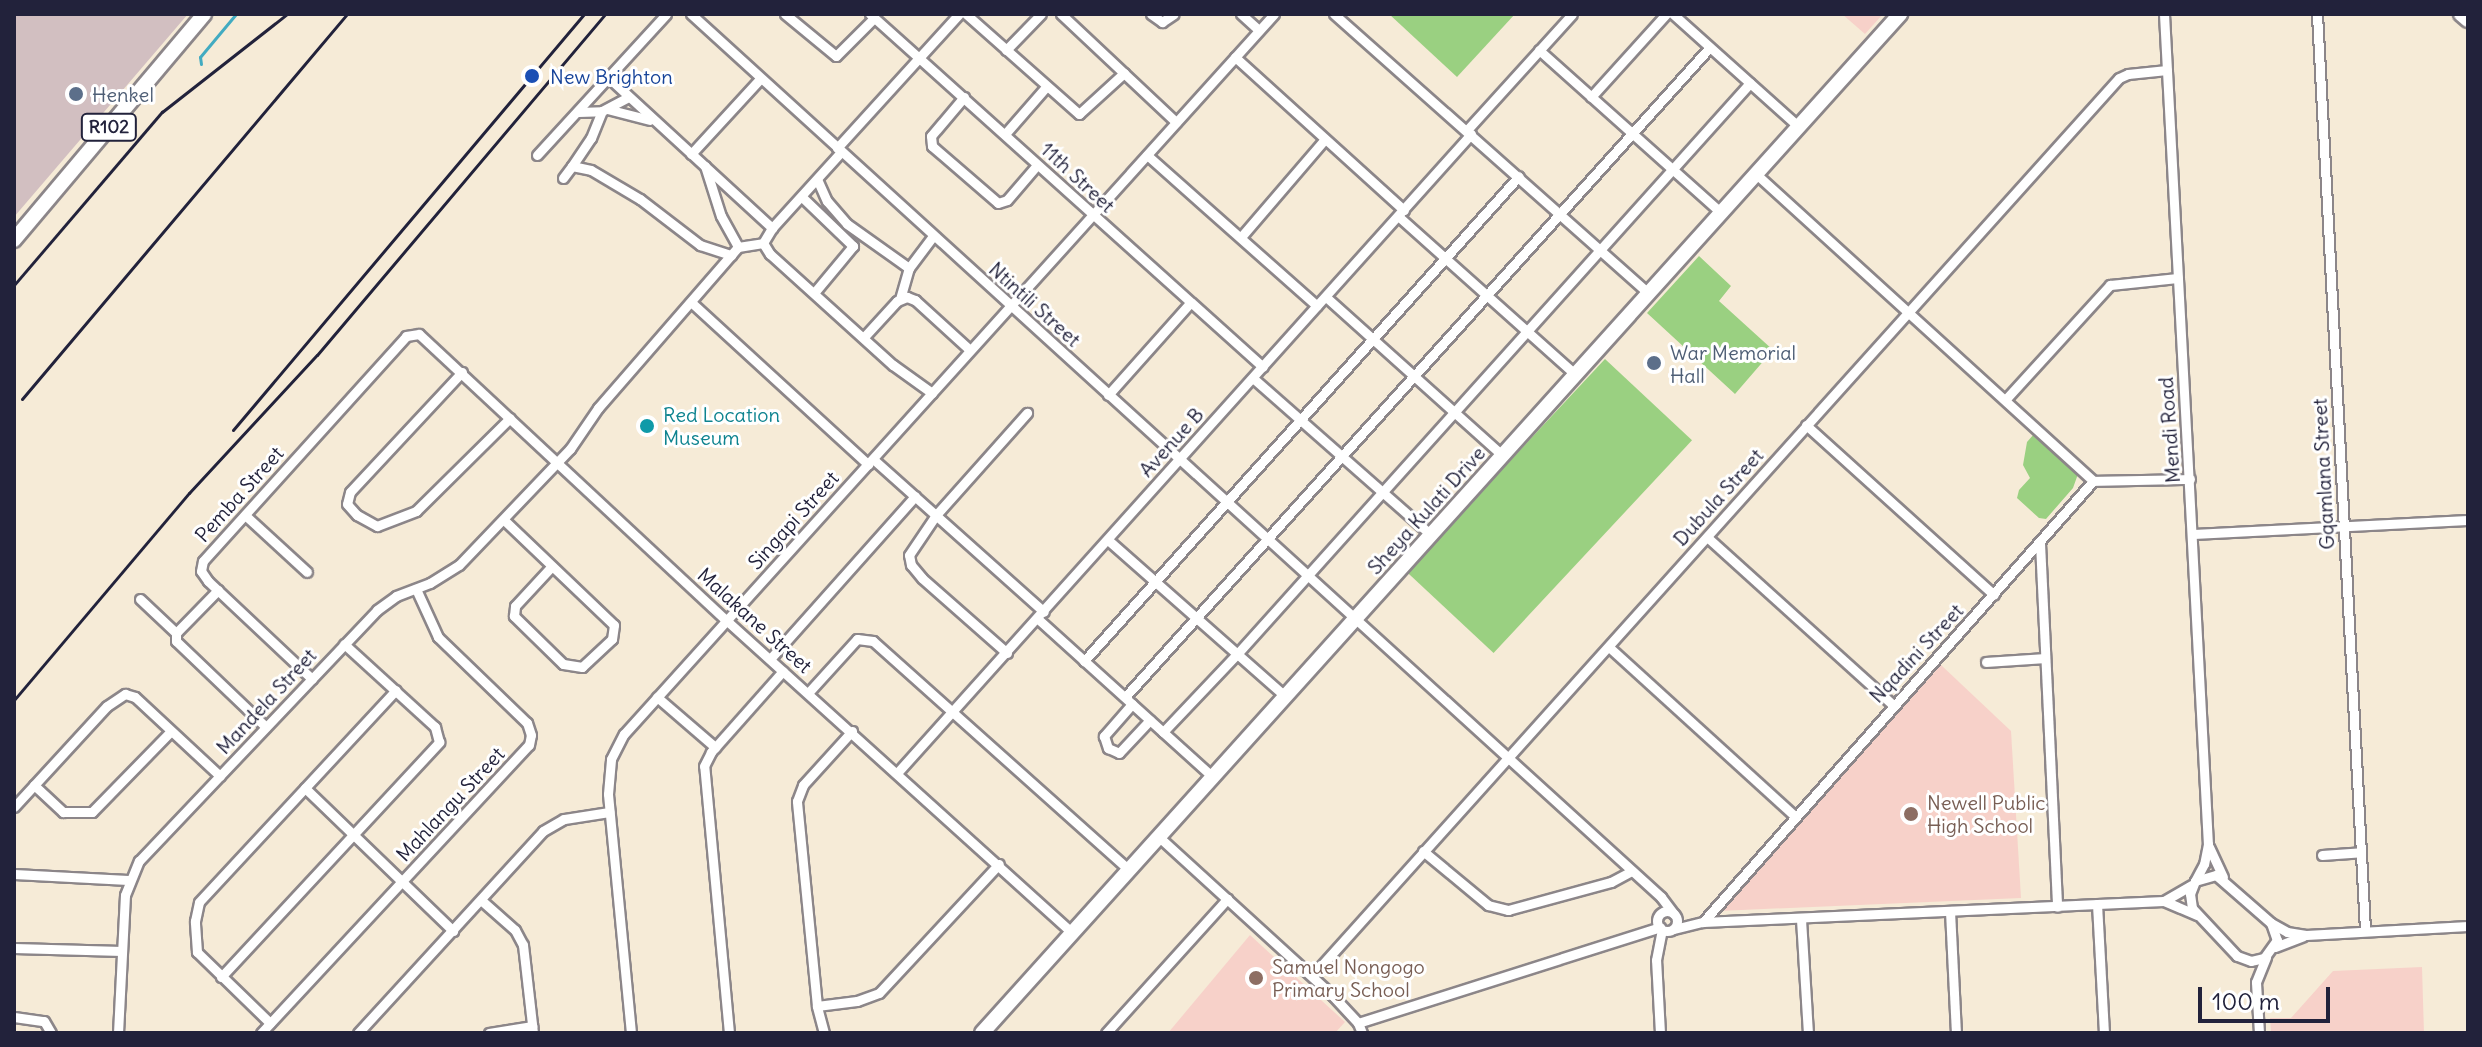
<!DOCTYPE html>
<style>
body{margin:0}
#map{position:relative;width:2482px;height:1047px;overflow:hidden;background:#f6ebd7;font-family:Delius,sans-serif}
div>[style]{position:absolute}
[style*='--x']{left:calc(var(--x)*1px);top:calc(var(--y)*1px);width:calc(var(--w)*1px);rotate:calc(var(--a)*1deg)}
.built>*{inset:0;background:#f7d1c9}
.industrial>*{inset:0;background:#d2bfc1}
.green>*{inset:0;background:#9ad081;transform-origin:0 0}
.stream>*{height:3px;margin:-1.5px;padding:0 1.5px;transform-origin:1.5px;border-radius:1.5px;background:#42abc1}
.roads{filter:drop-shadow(2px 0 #8c8689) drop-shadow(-2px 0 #8c8689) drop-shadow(0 2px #8c8689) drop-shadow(0 -2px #8c8689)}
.street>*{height:9px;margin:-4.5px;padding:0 4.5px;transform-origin:4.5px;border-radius:4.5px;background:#fff}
.street>.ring{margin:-4.5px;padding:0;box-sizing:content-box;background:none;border:9px solid #fff;border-radius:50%}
.secondary>*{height:14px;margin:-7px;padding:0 7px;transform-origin:7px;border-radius:7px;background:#fff}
.primary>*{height:14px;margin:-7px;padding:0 7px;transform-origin:7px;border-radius:7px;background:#fff}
.rail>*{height:3px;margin:-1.5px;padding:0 1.5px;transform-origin:1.5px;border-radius:1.5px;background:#22223b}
.dots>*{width:22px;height:22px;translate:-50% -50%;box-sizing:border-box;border:4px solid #fff;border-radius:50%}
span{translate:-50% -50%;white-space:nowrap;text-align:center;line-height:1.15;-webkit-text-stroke:6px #fff;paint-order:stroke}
.shield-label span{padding:2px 6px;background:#fff;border:2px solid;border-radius:6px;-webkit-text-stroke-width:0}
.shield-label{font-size:18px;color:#22223b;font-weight:700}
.transit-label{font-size:20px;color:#164399}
.left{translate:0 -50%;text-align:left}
.service-label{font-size:20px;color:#4e5e75}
.street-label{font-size:20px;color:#22223b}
.culture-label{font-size:20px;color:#0d838f}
.education-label{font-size:20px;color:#785e54}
.frame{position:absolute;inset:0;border:16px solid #22223b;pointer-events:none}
.scale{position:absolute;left:2198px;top:987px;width:132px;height:36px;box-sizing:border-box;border:4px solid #22223b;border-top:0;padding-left:10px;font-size:24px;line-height:28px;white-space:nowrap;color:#22223b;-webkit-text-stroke:6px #fff;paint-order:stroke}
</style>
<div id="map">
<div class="built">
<div style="clip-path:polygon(1842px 14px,1883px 14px,1865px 34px)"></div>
<div style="clip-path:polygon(1941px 665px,2011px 731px,2021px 898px,1719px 911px)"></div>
<div style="clip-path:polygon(1250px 935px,1345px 1022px,1335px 1033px,1168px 1033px)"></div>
<div style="clip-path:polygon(2422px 967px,2424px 1033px,2271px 1033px,2270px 1018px,2291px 1018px,2333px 971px)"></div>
</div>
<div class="industrial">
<div style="clip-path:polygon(14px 14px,188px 14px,14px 217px)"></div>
</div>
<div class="green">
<div style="clip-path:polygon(1389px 14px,1515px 14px,1457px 77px)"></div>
<div style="clip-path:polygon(1699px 256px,1731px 286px,1719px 301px,1773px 350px,1735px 394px,1647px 313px)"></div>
<div style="left:1605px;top:359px;width:119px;height:291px;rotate:43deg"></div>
<div style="clip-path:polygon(2034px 434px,2078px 474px,2073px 488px,2046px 519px,2039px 518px,2017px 498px,2019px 490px,2030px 478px,2023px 465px,2027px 442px)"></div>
</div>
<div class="stream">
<div style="--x:201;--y:64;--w:7;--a:-98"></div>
<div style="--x:200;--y:57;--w:56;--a:-50.1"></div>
</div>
<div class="roads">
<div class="street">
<div style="--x:691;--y:14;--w:1312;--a:42.31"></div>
<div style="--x:1661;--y:897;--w:21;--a:53"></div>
<div style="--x:785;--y:14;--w:66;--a:39.5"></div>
<div style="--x:836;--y:56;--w:54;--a:-45"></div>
<div style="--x:870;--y:14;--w:528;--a:41.93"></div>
<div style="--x:966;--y:14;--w:151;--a:41.5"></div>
<div style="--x:1079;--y:114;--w:61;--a:-42.3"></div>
<div style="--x:1061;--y:14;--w:158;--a:43.2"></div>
<div style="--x:1151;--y:14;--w:14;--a:36"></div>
<div style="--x:1162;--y:22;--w:14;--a:-34"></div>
<div style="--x:1241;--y:14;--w:24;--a:42"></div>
<div style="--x:1334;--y:14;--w:420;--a:41.6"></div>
<div style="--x:1673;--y:14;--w:168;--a:41.9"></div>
<div style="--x:2164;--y:14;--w:831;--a:86.97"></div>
<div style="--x:2208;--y:844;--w:20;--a:101"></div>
<div style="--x:2204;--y:864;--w:19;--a:118"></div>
<div style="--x:2317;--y:14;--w:918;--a:87"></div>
<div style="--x:1006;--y:50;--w:50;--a:-45.8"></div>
<div style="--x:1539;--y:50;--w:243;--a:41.8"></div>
<div style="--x:1235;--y:57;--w:228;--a:42.2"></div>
<div style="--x:609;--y:78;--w:222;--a:42.6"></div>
<div style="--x:964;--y:97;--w:51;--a:130.2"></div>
<div style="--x:931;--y:136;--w:10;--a:84"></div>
<div style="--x:932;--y:146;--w:87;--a:40.8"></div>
<div style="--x:998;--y:203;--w:9;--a:-18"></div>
<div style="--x:1007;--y:200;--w:46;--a:-49.4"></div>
<div style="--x:1591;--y:97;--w:112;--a:-47.9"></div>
<div style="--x:607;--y:109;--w:44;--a:14.3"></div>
<div style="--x:578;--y:112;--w:24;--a:-2"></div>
<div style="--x:602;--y:111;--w:30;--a:-28"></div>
<div style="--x:1467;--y:130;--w:156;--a:-47.8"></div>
<div style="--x:1005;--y:134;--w:62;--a:-48.9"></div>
<div style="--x:837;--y:148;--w:181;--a:-47.7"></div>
<div style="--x:691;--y:154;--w:102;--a:-47.4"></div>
<div style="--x:537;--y:155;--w:191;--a:-47.5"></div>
<div style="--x:1147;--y:155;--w:227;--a:41.6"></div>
<div style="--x:572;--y:166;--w:34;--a:-56"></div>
<div style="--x:591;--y:138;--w:29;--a:-68"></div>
<div style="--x:705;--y:166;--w:52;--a:72.3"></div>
<div style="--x:721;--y:216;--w:35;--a:61"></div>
<div style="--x:1755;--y:173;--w:457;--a:42.3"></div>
<div style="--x:563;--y:178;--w:15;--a:-53"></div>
<div style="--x:572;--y:166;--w:19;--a:12"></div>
<div style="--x:591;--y:170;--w:57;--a:30.6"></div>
<div style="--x:640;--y:199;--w:76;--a:37.5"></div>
<div style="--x:700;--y:245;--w:33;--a:18"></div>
<div style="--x:817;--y:179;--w:24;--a:66"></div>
<div style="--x:827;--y:201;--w:30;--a:49"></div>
<div style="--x:847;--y:224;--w:76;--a:35.4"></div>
<div style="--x:802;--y:197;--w:71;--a:43.9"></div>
<div style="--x:853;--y:246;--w:61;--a:129.7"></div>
<div style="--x:1398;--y:216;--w:237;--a:41.8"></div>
<div style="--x:1241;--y:237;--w:128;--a:-49.4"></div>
<div style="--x:763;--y:243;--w:13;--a:58"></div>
<div style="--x:770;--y:254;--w:166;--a:42.1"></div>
<div style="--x:893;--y:365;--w:48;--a:35.7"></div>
<div style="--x:763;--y:243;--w:17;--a:-59"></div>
<div style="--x:772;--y:228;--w:103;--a:-47.8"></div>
<div style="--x:1326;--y:297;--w:237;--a:41.9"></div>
<div style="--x:900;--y:299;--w:32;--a:-74"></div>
<div style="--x:909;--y:268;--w:40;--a:-53"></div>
<div style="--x:692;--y:303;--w:239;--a:42.5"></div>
<div style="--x:864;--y:337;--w:49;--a:-47.5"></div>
<div style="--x:897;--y:301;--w:11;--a:-22"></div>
<div style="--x:907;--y:297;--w:9;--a:21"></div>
<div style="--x:915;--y:300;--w:74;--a:42.3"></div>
<div style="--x:462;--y:372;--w:164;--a:133"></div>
<div style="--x:350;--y:492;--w:12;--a:104"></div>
<div style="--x:347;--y:504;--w:15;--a:48"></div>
<div style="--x:357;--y:515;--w:23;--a:29"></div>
<div style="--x:377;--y:526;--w:42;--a:-21"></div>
<div style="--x:416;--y:511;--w:132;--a:-44.7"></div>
<div style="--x:1253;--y:378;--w:237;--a:41.4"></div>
<div style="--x:1108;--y:395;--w:123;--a:-48.3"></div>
<div style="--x:2005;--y:400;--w:156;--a:-47.6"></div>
<div style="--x:2110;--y:285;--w:68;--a:-5.9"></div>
<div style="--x:1806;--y:425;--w:253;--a:42.1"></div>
<div style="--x:873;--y:459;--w:229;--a:41.8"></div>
<div style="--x:245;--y:515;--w:84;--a:42.6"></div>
<div style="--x:504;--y:520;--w:152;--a:43.7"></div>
<div style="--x:614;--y:625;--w:14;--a:98"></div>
<div style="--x:612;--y:639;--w:41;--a:137"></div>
<div style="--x:582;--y:667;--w:19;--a:-171"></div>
<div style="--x:563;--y:664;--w:69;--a:-135.6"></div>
<div style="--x:514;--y:616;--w:10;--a:-84"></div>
<div style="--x:515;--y:606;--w:54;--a:-47.2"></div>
<div style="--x:2193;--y:534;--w:275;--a:-2.9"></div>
<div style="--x:1707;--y:537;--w:249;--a:42.1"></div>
<div style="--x:1108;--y:540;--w:236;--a:41.4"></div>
<div style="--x:2040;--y:543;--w:364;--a:87.3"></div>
<div style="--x:218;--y:590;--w:60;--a:134.3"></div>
<div style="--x:176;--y:633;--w:8;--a:90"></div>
<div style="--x:176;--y:641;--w:124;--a:43.7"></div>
<div style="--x:140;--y:599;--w:50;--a:43.4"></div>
<div style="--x:1038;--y:619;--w:236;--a:42.1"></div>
<div style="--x:1609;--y:647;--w:251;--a:42.3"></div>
<div style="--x:1007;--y:653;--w:113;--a:-138.6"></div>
<div style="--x:922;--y:578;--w:17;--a:-130"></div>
<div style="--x:911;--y:565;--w:10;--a:-101"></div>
<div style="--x:909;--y:555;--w:48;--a:-56"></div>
<div style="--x:936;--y:515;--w:137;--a:-48.3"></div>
<div style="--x:770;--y:659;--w:218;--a:-48.3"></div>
<div style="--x:1084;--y:661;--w:651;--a:-48.11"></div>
<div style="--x:1986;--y:662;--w:59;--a:-3.9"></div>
<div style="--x:312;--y:679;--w:143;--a:-136.7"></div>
<div style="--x:208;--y:581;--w:12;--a:-125"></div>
<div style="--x:201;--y:571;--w:10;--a:-79"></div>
<div style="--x:203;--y:561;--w:303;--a:-47.9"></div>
<div style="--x:406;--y:336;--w:13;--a:-9"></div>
<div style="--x:419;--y:334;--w:420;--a:43"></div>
<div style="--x:726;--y:620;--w:467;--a:42.1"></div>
<div style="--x:808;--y:693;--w:73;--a:-47.8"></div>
<div style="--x:857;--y:639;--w:16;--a:7"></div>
<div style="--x:873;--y:641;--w:343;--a:41.8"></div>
<div style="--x:657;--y:697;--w:77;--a:40.8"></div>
<div style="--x:1125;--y:697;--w:874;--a:-48.01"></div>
<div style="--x:1132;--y:704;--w:43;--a:131.2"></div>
<div style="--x:1104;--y:736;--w:13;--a:72"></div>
<div style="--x:1108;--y:748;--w:12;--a:24"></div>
<div style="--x:1119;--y:753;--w:45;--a:-46.8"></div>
<div style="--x:1163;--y:732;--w:109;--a:-46.5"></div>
<div style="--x:1238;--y:653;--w:766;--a:-48.07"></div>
<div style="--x:897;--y:773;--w:859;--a:-48.07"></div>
<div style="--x:34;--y:785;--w:40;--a:43"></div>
<div style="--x:63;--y:812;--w:29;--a:0"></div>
<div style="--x:92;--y:812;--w:113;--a:-45.7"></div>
<div style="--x:305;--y:788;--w:206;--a:44"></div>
<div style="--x:14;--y:807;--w:137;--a:-47.4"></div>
<div style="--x:107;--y:706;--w:22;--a:-34"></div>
<div style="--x:125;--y:694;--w:10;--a:17"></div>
<div style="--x:135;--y:697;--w:116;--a:42.9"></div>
<div style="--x:1159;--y:837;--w:236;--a:42.4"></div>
<div style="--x:1333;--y:996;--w:37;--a:47"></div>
<div style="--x:1358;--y:1023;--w:11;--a:68"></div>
<div style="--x:2209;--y:847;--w:33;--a:65"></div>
<div style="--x:1423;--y:851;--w:85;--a:39.7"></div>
<div style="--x:1488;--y:905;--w:21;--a:14"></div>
<div style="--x:1508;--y:910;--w:107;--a:-15.2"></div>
<div style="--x:1611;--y:882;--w:21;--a:-28"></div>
<div style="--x:2322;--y:855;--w:39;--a:-4"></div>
<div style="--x:14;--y:874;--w:114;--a:3"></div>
<div style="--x:2216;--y:875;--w:73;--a:41.1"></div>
<div style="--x:2271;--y:923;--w:18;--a:71"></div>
<div style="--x:2277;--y:940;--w:22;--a:126"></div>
<div style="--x:2264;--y:958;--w:13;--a:167"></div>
<div style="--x:2251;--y:961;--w:15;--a:-160"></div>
<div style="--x:2237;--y:956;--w:66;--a:-133.2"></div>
<div style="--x:2192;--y:908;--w:14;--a:-98"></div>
<div style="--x:2190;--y:894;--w:14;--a:-69"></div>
<div style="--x:2195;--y:881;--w:22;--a:-16"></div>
<div style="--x:481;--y:900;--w:45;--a:41.4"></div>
<div style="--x:515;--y:930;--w:17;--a:62"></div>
<div style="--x:523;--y:945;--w:89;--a:83.5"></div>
<div style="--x:2164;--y:901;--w:32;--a:-30"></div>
<div style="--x:2097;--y:904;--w:129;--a:86.9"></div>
<div style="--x:1950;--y:911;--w:122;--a:87.2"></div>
<div class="ring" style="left:1657px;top:911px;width:11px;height:11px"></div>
<div style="--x:1801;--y:919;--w:114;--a:86.5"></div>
<div style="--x:1703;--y:922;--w:589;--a:-48.51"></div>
<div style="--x:2093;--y:481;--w:97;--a:-1.2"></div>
<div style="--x:2271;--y:923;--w:18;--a:29"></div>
<div style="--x:2287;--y:932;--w:19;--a:9"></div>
<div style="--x:2306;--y:935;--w:162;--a:-3.2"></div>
<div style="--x:1674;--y:929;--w:30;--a:-14"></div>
<div style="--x:1703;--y:922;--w:461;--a:-2.6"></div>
<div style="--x:2164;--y:901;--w:36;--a:23"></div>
<div style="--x:2275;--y:947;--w:30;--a:-21"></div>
<div style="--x:14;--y:948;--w:108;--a:1.6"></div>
<div style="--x:1312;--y:976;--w:1207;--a:-48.06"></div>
<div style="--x:2119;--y:78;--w:10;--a:-24"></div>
<div style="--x:2128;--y:74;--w:39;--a:-6"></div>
<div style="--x:221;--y:977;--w:321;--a:-47.1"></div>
<div style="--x:439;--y:742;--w:16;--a:-105"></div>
<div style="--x:435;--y:727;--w:123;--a:-137.6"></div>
<div style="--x:817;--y:1006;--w:40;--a:-7.1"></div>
<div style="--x:857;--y:1001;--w:23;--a:-20"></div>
<div style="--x:879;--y:993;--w:176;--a:-47.1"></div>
<div style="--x:14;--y:1017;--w:30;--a:8"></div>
<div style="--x:44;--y:1021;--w:14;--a:60"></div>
<div style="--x:270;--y:1023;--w:102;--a:-135.8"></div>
<div style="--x:197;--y:952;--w:31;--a:-94"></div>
<div style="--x:195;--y:921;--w:19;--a:-78"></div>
<div style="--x:199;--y:902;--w:289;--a:-47.1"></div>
<div style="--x:1358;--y:1023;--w:317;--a:-17.6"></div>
<div style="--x:118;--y:1033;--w:138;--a:-87.1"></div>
<div style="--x:125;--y:895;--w:37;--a:-68"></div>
<div style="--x:139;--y:861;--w:346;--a:-46.5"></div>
<div style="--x:377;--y:610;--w:24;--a:-36"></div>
<div style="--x:396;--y:596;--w:36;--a:-21"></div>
<div style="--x:430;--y:583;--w:34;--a:-32"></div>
<div style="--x:459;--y:565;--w:161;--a:-46.3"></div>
<div style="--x:570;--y:449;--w:50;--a:-55.7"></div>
<div style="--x:598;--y:408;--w:213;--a:-49"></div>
<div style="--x:738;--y:247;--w:25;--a:-9"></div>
<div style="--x:261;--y:1033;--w:393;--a:-47.1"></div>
<div style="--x:529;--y:745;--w:10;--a:-79"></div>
<div style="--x:531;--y:735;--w:13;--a:-108"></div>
<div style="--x:527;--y:723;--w:124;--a:-136"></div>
<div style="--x:438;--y:637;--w:53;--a:-114.6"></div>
<div style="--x:358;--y:1033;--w:274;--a:-47.5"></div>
<div style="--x:543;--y:831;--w:24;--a:-30"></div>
<div style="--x:564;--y:819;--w:46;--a:-8.8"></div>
<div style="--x:489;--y:1033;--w:44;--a:-9.2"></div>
<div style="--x:631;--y:1033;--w:240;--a:-95.5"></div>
<div style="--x:608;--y:794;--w:35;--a:-85"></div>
<div style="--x:611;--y:759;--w:28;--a:-63"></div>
<div style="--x:624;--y:734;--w:970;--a:-47.92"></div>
<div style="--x:729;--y:1033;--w:268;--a:-95.3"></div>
<div style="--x:704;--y:766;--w:16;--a:-63"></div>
<div style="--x:711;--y:752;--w:108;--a:-48.4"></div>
<div style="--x:824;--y:1033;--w:28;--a:-105"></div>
<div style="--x:817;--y:1006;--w:206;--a:-95.6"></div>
<div style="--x:797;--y:801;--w:17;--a:-69"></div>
<div style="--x:803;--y:785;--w:73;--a:-47.8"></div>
<div style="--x:1106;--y:1033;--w:181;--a:-47.9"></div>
<div style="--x:1660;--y:1033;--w:73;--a:-93.1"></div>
<div style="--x:1656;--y:960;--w:31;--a:-79"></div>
<div style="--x:2259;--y:1033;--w:51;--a:-93.4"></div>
<div style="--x:2256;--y:982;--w:27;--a:-68"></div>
</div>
<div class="secondary">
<div style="--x:2461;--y:14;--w:9;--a:41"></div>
<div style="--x:982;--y:1033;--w:1372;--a:-47.98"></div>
</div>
<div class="primary">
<div style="--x:14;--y:240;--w:295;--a:-49.9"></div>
</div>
</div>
<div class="rail">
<div style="--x:14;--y:285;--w:228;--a:-49.5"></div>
<div style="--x:162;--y:112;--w:159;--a:-38.1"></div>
<div style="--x:22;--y:399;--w:504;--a:-49.83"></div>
<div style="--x:233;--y:430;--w:544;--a:-49.84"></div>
<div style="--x:14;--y:700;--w:271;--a:-49.8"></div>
<div style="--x:189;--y:493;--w:188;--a:-47.2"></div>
<div style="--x:317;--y:355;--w:446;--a:-49.8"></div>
</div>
<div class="dots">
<div style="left:532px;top:76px;background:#1a4fb4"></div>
<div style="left:76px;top:94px;background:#5c6f8a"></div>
<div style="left:1654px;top:363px;background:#5c6f8a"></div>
<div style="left:647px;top:426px;background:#0f9aa8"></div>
<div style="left:1911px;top:814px;background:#8d6e63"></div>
<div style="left:1256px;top:978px;background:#8d6e63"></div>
</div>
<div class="shield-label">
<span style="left:109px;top:127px">R102</span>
</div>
<div class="transit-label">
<span class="left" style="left:550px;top:76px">New Brighton</span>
</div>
<div class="service-label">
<span class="left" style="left:92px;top:94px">Henkel</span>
<span class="left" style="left:1670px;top:364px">War Memorial<br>Hall</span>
</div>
<div class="street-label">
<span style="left:1078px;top:177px;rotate:43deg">11th Street</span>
<span style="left:1035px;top:304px;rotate:42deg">Ntintili Street</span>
<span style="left:2169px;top:430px;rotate:-94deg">Mendi Road</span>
<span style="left:1171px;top:442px;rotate:-48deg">Avenue B</span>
<span style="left:2323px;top:474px;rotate:-93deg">Gqamlana Street</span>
<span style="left:239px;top:494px;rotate:-48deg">Pemba Street</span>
<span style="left:1718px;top:497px;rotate:-48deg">Dubula Street</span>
<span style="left:1426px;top:510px;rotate:-48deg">Sheya Kulati Drive</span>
<span style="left:793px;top:520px;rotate:-48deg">Singapi Street</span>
<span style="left:755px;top:620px;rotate:42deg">Malakane Street</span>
<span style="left:1916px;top:653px;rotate:-47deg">Nqadini Street</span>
<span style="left:266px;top:701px;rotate:-47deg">Mandela Street</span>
<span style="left:450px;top:804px;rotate:-47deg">Mahlangu Street</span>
</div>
<div class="culture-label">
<span class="left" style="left:663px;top:426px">Red Location<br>Museum</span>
</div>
<div class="education-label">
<span class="left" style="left:1927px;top:814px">Newell Public<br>High School</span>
<span class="left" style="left:1272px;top:978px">Samuel Nongogo<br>Primary School</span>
</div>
<div class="frame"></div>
<div class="scale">100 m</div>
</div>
